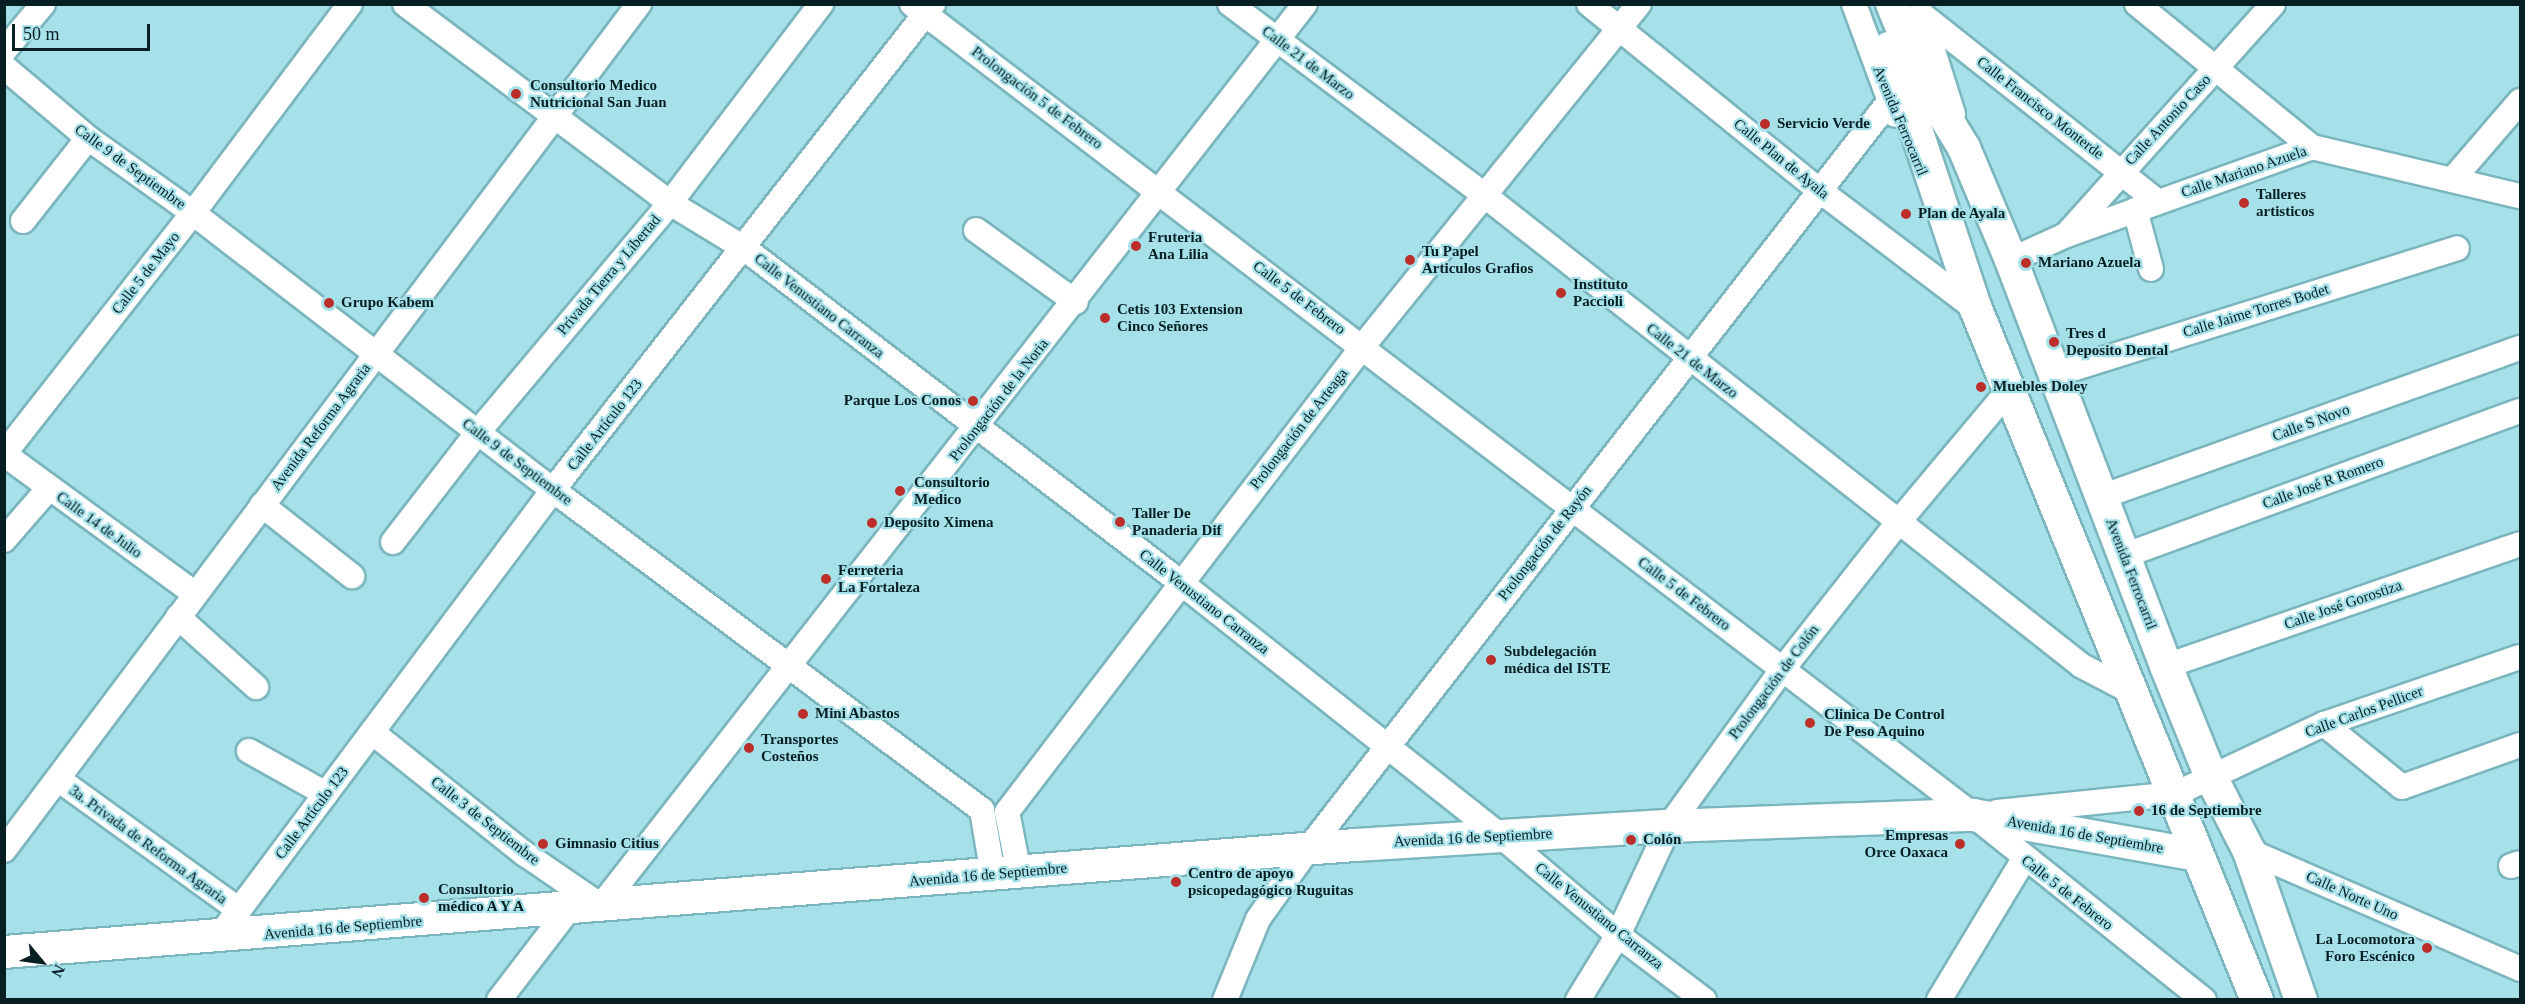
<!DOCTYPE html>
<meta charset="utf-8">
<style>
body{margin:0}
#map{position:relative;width:2525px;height:1004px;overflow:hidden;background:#a6e1ea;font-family:Georgia,serif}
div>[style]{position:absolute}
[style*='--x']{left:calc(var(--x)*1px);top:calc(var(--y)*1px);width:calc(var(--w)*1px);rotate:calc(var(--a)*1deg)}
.roads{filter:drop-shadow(2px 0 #7bb5bd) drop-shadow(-2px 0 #7bb5bd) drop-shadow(0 2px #7bb5bd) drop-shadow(0 -2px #7bb5bd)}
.minor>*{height:24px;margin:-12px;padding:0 12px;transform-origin:12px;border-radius:12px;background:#fff}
.major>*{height:32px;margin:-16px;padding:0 16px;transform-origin:16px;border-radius:16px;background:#fff}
.dots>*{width:16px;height:16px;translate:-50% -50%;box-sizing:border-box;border:3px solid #a6e1ea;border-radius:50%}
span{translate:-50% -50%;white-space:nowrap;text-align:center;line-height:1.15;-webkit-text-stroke:4.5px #a6e1ea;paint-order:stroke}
.street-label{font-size:15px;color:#071f23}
.poi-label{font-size:15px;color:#071f23;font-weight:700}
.left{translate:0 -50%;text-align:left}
.right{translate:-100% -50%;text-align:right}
.frame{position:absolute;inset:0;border:6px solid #071f23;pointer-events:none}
.north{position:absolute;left:12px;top:932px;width:60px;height:60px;-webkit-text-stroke:4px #a6e1ea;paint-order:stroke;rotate:119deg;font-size:16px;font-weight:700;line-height:24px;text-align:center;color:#071f23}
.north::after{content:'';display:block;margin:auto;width:21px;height:27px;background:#071f23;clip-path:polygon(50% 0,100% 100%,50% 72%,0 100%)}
.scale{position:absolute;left:12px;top:24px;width:138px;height:27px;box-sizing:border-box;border:3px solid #071f23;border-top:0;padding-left:8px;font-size:18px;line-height:21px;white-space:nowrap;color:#071f23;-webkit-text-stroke:4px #a6e1ea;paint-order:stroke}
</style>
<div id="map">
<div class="roads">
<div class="minor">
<div style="--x:405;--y:4;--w:331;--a:36.9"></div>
<div style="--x:670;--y:203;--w:87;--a:31.3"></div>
<div style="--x:744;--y:248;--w:549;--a:37.45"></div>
<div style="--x:1180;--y:582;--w:409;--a:38.4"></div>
<div style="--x:1501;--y:836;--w:153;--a:40.2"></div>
<div style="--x:1618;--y:935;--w:108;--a:37.1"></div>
<div style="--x:912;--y:4;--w:1335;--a:37.39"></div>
<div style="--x:1973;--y:815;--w:296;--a:38.7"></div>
<div style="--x:1230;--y:4;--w:318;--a:36.9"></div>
<div style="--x:1484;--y:195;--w:761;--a:38.22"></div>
<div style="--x:2082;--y:666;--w:52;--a:27.6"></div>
<div style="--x:1589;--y:4;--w:296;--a:39"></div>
<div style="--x:1819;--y:190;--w:197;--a:37.2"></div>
<div style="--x:1854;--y:4;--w:118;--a:69.7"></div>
<div style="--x:2137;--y:4;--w:226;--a:39.3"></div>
<div style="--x:1921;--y:13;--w:106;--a:72.4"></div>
<div style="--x:1922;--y:15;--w:301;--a:38.4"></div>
<div style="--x:4;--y:51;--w:61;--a:-50.3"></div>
<div style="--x:4;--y:67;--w:110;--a:40.2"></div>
<div style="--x:88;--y:138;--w:129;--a:35.5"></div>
<div style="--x:193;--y:213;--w:454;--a:37.6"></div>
<div style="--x:553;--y:490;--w:535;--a:36.72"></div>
<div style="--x:982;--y:810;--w:66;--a:80.4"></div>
<div style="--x:2453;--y:179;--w:103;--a:-49.3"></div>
<div style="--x:2135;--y:210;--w:61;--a:74.8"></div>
<div style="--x:23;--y:221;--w:105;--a:-51.9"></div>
<div style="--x:976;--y:230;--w:123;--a:35.8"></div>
<div style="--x:2066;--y:235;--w:310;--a:-48.1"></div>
<div style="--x:2011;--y:260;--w:58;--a:-24.4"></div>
<div style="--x:2064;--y:236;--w:263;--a:-19.7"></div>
<div style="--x:2312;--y:147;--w:214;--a:13.3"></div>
<div style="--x:2056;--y:374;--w:420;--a:-17.4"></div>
<div style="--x:4;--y:454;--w:306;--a:-51.9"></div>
<div style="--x:193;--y:213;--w:261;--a:-53.1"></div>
<div style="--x:4;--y:454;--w:237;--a:36.2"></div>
<div style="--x:2101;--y:497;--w:445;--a:-19.6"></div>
<div style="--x:262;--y:505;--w:115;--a:38.3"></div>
<div style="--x:4;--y:540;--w:69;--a:-49.1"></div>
<div style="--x:393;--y:542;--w:139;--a:-52.3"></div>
<div style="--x:478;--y:432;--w:299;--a:-50"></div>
<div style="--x:670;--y:203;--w:250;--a:-52.8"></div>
<div style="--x:2126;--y:555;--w:419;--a:-20.1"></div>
<div style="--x:178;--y:617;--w:105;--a:41.9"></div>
<div style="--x:2166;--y:666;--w:374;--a:-19"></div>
<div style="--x:2324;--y:724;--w:100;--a:38.9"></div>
<div style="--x:2402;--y:787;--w:125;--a:-19.6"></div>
<div style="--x:372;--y:732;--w:196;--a:38.6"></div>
<div style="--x:525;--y:854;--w:92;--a:34.4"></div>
<div style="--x:601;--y:906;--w:1144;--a:-52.03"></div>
<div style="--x:249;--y:751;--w:88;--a:29.2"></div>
<div style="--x:58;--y:779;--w:223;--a:35.9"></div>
<div style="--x:1997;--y:812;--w:179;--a:-5.8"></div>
<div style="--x:2175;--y:794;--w:165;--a:-25.2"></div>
<div style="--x:2324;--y:724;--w:207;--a:-18.9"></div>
<div style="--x:4;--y:850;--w:1058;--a:-53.11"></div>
<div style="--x:2249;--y:851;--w:296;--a:23.5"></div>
<div style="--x:2511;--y:866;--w:9;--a:-18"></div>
<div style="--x:1019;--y:873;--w:62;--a:-101.1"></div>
<div style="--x:1007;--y:812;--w:586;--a:-52.62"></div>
<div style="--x:1363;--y:346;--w:439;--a:-51.1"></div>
<div style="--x:218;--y:938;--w:559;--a:-53.21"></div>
<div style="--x:553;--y:490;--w:617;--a:-51.98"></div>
<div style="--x:499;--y:1000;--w:113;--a:-52.5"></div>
<div style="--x:1225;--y:1000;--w:87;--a:-67.8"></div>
<div style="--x:1258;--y:919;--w:86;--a:-54.5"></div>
<div style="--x:1308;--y:849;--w:946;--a:-52.13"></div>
<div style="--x:1578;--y:1000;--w:76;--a:-58.4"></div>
<div style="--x:1618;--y:935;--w:120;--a:-64.9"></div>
<div style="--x:1669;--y:826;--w:193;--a:-54.1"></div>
<div style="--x:1782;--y:670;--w:191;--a:-51.8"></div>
<div style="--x:1900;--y:520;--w:170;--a:-50"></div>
<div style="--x:1939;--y:1000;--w:165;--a:-58.9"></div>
</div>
<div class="major">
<div style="--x:1892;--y:4;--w:87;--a:67.6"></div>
<div style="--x:1925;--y:84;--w:75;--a:58.6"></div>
<div style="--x:1964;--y:148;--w:121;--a:67.2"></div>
<div style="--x:2011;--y:260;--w:435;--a:69.1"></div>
<div style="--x:2166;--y:666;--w:120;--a:67.9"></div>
<div style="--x:2211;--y:777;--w:83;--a:62.8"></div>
<div style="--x:2249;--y:851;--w:158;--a:70.8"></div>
<div style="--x:1889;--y:48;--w:275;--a:71.6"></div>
<div style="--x:1976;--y:309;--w:746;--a:67.87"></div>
<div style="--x:4;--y:952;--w:1355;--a:-4.53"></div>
<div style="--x:1355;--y:845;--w:315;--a:-3.5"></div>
<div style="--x:1669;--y:826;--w:304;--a:-2.1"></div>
<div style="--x:1973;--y:815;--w:228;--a:10.1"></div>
</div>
</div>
<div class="dots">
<div style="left:516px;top:94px;background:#bc2e2a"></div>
<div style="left:1765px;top:124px;background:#bc2e2a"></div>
<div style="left:2244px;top:203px;background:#bc2e2a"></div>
<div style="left:1906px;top:214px;background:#bc2e2a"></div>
<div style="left:1136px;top:246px;background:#bc2e2a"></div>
<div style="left:1410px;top:260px;background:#bc2e2a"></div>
<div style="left:2026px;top:263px;background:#bc2e2a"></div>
<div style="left:1561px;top:293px;background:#bc2e2a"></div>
<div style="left:329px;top:303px;background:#bc2e2a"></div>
<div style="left:1105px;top:318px;background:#bc2e2a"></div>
<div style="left:2054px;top:342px;background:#bc2e2a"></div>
<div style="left:1981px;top:387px;background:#bc2e2a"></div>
<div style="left:973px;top:401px;background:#bc2e2a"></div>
<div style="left:900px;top:491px;background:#bc2e2a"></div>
<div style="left:1120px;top:522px;background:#bc2e2a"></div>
<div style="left:872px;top:523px;background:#bc2e2a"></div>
<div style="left:826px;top:579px;background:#bc2e2a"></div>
<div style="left:1491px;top:660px;background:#bc2e2a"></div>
<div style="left:803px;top:714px;background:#bc2e2a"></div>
<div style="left:1810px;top:723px;background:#bc2e2a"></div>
<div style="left:749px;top:748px;background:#bc2e2a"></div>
<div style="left:2139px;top:811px;background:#bc2e2a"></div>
<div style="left:1631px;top:840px;background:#bc2e2a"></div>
<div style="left:543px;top:844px;background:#bc2e2a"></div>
<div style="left:1960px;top:844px;background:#bc2e2a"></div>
<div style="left:1176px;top:882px;background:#bc2e2a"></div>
<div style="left:424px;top:898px;background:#bc2e2a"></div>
<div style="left:2427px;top:948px;background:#bc2e2a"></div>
</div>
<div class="street-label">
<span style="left:1308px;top:63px;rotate:37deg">Calle 21 de Marzo</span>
<span style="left:1037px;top:98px;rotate:37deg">Prolongación 5 de Febrero</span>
<span style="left:2040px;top:108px;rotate:38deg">Calle Francisco Monterde</span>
<span style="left:2168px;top:120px;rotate:-47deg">Calle Antonio Caso</span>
<span style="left:1900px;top:121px;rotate:67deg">Avenida Ferrocarril</span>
<span style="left:1781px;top:159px;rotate:39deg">Calle Plan de Ayala</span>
<span style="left:130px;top:167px;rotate:36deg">Calle 9 de Septiembre</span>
<span style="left:2244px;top:172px;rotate:-19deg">Calle Mariano Azuela</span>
<span style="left:146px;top:273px;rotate:-52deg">Calle 5 de Mayo</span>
<span style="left:609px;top:275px;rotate:-50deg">Privada Tierra y Libertad</span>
<span style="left:1299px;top:298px;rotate:37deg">Calle 5 de Febrero</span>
<span style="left:819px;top:306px;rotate:38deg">Calle Venustiano Carranza</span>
<span style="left:2256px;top:311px;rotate:-17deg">Calle Jaime Torres Bodet</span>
<span style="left:1692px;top:361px;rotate:38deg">Calle 21 de Marzo</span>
<span style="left:999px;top:400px;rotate:-52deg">Prolongación de la Noria</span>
<span style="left:2311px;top:423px;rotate:-20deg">Calle S Novo</span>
<span style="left:605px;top:425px;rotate:-52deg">Calle Artículo 123</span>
<span style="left:321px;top:427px;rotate:-53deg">Avenida Reforma Agraria</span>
<span style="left:1299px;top:429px;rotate:-52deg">Prolongación de Arteaga</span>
<span style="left:517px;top:462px;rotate:37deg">Calle 9 de Septiembre</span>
<span style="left:2323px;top:483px;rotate:-20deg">Calle José R Romero</span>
<span style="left:99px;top:525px;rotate:36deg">Calle 14 de Julio</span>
<span style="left:1545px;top:543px;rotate:-52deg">Prolongación de Rayón</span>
<span style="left:2131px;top:574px;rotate:69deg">Avenida Ferrocarril</span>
<span style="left:1684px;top:594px;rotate:37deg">Calle 5 de Febrero</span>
<span style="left:1204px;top:602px;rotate:38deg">Calle Venustiano Carranza</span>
<span style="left:2343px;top:605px;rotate:-19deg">Calle José Gorostiza</span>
<span style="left:1774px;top:682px;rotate:-53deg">Prolongación de Colón</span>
<span style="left:2364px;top:712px;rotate:-20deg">Calle Carlos Pellicer</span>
<span style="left:312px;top:813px;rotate:-53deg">Calle Artículo 123</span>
<span style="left:485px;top:821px;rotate:38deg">Calle 3 de Septiembre</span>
<span style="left:2085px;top:835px;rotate:10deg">Avenida 16 de Septiembre</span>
<span style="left:1473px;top:838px;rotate:-3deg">Avenida 16 de Septiembre</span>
<span style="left:148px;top:845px;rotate:36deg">3a. Privada de Reforma Agraria</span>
<span style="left:988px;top:875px;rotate:-5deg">Avenida 16 de Septiembre</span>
<span style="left:2067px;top:893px;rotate:38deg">Calle 5 de Febrero</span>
<span style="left:2352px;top:896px;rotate:24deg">Calle Norte Uno</span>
<span style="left:1599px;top:916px;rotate:39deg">Calle Venustiano Carranza</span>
<span style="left:343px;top:928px;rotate:-5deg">Avenida 16 de Septiembre</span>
</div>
<div class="poi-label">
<span class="left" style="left:530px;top:94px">Consultorio Medico<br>Nutricional San Juan</span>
<span class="left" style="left:1777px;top:124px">Servicio Verde</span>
<span class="left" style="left:2256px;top:203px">Talleres<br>artisticos</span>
<span class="left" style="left:1918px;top:214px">Plan de Ayala</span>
<span class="left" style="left:1148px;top:246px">Fruteria<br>Ana Lilia</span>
<span class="left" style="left:1422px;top:260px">Tu Papel<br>Articulos Grafios</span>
<span class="left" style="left:2038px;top:263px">Mariano Azuela</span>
<span class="left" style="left:1573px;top:293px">Instituto<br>Paccioli</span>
<span class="left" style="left:341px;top:303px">Grupo Kabem</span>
<span class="left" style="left:1117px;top:318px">Cetis 103 Extension<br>Cinco Señores</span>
<span class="left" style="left:2066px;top:342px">Tres d<br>Deposito Dental</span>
<span class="left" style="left:1993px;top:387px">Muebles Doley</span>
<span class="right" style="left:961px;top:401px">Parque Los Conos</span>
<span class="left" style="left:914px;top:491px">Consultorio<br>Medico</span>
<span class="left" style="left:1132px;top:522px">Taller De<br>Panaderia Dif</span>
<span class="left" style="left:884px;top:523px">Deposito Ximena</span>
<span class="left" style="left:838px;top:579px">Ferreteria<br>La Fortaleza</span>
<span class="left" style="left:1504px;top:660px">Subdelegación<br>médica del ISTE</span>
<span class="left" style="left:815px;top:714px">Mini Abastos</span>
<span class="left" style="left:1824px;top:723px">Clinica De Control<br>De Peso Aquino</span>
<span class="left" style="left:761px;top:748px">Transportes<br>Costeños</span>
<span class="left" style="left:2151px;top:811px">16 de Septiembre</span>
<span class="right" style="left:1948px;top:844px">Empresas<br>Orce Oaxaca</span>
<span class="left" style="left:1643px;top:840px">Colón</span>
<span class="left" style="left:555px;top:844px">Gimnasio Citius</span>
<span class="left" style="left:1188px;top:882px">Centro de apoyo<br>psicopedagógico Ruguitas</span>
<span class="left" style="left:438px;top:898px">Consultorio<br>médico A Y A</span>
<span class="right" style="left:2415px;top:948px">La Locomotora<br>Foro Escénico</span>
</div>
<div class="frame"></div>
<div class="north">N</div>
<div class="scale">50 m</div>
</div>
